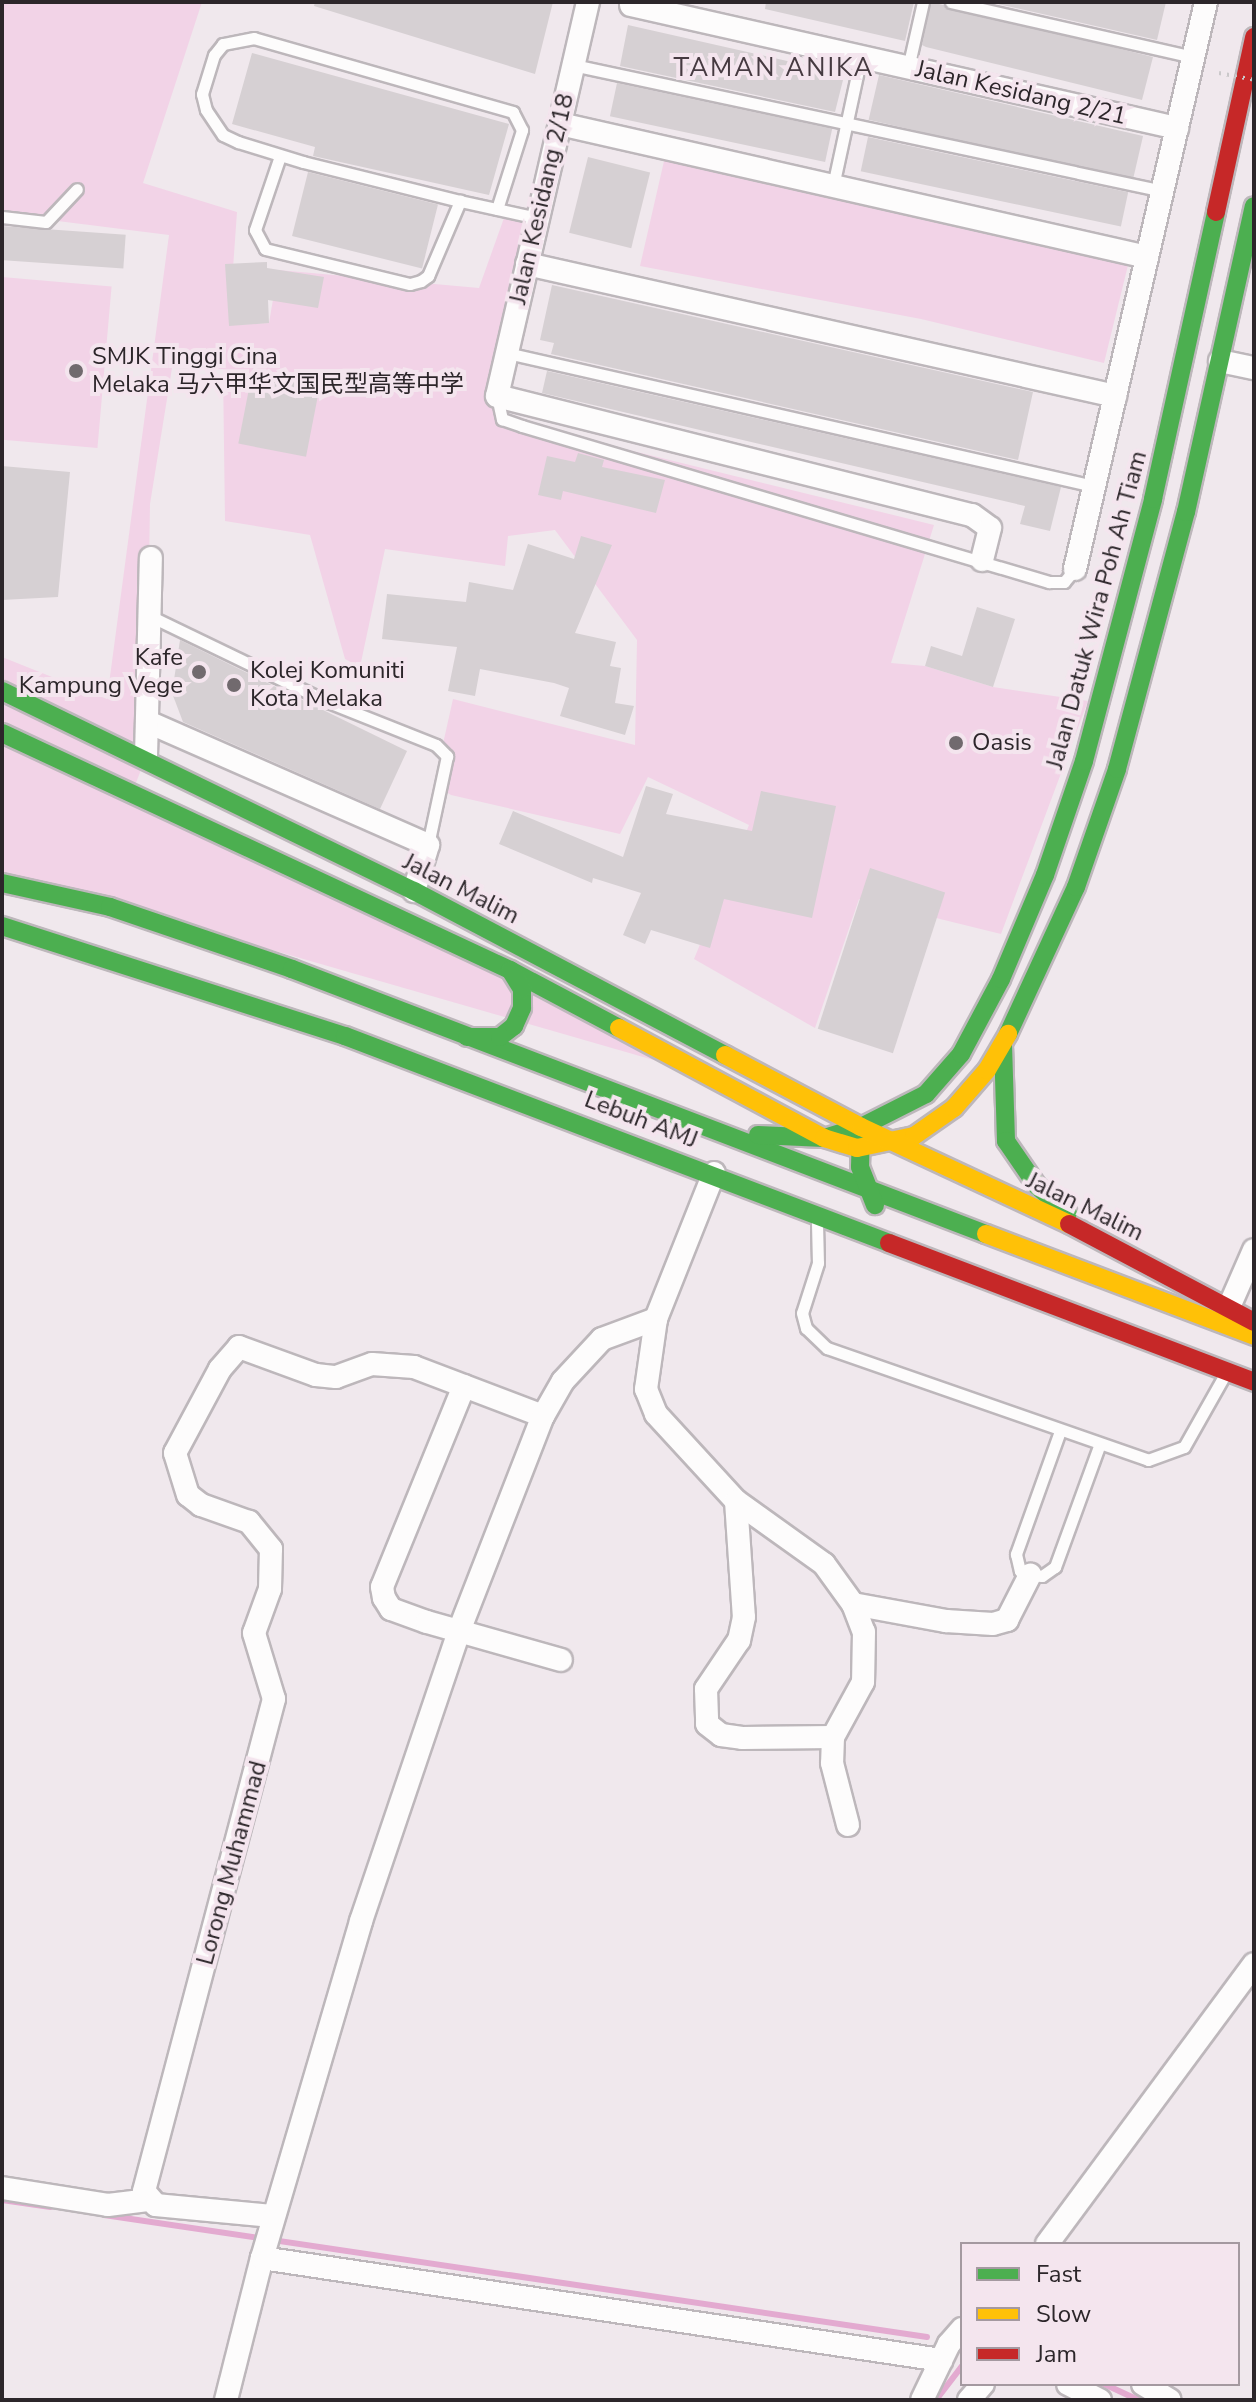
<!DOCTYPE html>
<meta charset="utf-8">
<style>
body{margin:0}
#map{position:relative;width:1256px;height:2402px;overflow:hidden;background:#f0e8ed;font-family:"Nunito Sans","Noto Sans SC",sans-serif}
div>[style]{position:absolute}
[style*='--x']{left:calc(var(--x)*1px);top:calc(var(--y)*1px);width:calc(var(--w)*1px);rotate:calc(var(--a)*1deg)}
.green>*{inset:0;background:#f2d3e7;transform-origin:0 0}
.stream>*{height:6px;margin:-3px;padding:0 3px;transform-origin:3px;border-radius:3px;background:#e3aad0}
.building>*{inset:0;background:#d6d0d3;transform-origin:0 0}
.roads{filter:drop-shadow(2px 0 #bdb7bb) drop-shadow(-2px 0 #bdb7bb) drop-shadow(0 2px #bdb7bb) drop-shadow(0 -2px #bdb7bb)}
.lane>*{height:11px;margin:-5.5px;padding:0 5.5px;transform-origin:5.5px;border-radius:5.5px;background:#fdfcfc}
.street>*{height:22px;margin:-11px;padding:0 11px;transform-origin:11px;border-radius:11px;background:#fdfcfc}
.fast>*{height:18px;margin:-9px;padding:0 9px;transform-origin:9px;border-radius:9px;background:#4caf50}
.slow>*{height:18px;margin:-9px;padding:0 9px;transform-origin:9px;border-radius:9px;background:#ffc107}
.jam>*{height:18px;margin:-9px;padding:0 9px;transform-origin:9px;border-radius:9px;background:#c62828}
.path-bridge>*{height:4px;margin-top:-2px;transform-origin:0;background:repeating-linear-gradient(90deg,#cac8ca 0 2px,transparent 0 8px)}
.dots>*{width:22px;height:22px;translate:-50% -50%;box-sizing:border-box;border:4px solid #f4e5ee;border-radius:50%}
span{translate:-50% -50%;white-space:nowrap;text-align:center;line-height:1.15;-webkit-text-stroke:8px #f4e5ee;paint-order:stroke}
.street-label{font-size:24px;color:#2c262a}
.poi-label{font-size:24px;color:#2c262a}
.left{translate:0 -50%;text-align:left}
.right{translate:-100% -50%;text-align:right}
.neighbourhood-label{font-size:26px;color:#463a41;letter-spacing:2px}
.frame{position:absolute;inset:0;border:4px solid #2c262a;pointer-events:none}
.legend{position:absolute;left:960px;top:2242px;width:280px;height:144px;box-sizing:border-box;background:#f4e5ee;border:2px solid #a499a0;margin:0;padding:10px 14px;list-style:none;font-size:24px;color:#2c262a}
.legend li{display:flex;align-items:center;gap:16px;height:40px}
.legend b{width:40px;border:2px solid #a499a0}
</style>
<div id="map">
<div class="green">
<div style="clip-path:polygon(2px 2px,202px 2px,143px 183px,237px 212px,229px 325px,269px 323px,278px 270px,479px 288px,504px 218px,538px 218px,503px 419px,934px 525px,891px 663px,925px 666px,993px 687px,1088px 701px,1001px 934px,859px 899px,815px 1028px,694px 959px,749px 825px,648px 777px,620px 834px,451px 795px,434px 784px,453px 699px,635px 745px,637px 640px,555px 530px,508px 536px,505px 566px,385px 549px,360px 667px,345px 659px,310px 535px,225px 521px,223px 369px,172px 368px,150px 504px,146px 757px,132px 793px,709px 1076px,2px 872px,2px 657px,107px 699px,169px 235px,2px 214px)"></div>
<div style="clip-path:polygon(667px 148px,1131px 253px,1104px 363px,921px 319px,640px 266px)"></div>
<div style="left:2px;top:277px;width:110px;height:162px;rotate:5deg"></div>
</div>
<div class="stream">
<div style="--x:2;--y:2200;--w:49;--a:8.3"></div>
<div style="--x:104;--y:2215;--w:832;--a:8.43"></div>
<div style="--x:1104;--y:2384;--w:38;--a:25"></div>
<div style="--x:936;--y:2400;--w:43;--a:-52.6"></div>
</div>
<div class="building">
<div style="clip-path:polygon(315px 2px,553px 2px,535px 74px,314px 6px)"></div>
<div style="clip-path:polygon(766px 2px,914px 2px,905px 41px,765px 9px)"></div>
<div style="clip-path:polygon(931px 2px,1153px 57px,1142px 100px,926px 47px,922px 45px)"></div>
<div style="clip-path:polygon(989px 2px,1166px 2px,1157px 40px)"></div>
<div style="clip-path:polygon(628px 25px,809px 66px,811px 60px,846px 68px,835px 112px,620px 66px)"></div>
<div style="clip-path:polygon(252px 53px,509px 124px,489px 195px,313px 156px,315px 147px,232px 124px)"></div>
<div style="left:879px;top:75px;width:271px;height:46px;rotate:13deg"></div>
<div style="left:617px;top:83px;width:220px;height:34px;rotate:12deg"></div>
<div style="left:868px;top:137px;width:266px;height:35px;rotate:12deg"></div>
<div style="left:588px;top:157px;width:64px;height:78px;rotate:14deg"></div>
<div style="left:308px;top:172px;width:134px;height:66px;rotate:14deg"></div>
<div style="left:2px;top:226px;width:124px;height:34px;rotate:4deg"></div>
<div style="clip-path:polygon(267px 262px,267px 268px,324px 277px,318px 308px,268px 300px,269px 323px,229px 326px,225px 264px)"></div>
<div style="clip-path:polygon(552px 285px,1033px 392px,1018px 460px,551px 354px,554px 343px,540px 340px)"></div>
<div style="left:253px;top:368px;width:69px;height:77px;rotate:11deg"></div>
<div style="clip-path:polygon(547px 371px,1061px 487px,1050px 531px,1020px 524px,1025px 506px,542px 393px)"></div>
<div style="clip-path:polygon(578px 453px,604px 460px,602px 467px,665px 480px,656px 513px,563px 491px,561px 500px,538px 495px,547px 456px,575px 462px)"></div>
<div style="clip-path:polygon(2px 466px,70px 472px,58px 597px,2px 600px)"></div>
<div style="clip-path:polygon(581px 536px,612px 545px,575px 633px,616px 642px,610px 666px,621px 668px,615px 703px,634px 706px,625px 735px,560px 716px,569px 688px,554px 683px,480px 669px,475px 696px,448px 691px,457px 647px,382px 639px,387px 594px,466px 602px,469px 582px,513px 590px,528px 544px,574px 559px)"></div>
<div style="clip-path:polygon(977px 607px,1015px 619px,993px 687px,925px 666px,931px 646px,962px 656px)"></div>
<div style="clip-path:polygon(180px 640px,407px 751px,380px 809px,183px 722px,172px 693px)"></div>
<div style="clip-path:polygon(646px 786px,673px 794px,666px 814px,752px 831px,761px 791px,836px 806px,812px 918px,724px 899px,710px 948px,651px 930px,645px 944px,623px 935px,641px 893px,593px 878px,592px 883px,499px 844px,513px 811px,623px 857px)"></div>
<div style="left:870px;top:868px;width:79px;height:169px;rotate:18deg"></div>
</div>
<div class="roads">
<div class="lane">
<div style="--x:951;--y:2;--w:248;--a:12.8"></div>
<div style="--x:573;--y:65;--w:603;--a:12.05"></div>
<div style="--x:908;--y:68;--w:68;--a:-77.2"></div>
<div style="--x:280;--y:156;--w:78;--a:108.7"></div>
<div style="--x:255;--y:230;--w:21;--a:62"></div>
<div style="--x:265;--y:249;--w:149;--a:13.6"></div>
<div style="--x:410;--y:284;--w:11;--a:-15"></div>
<div style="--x:421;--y:281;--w:9;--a:-36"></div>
<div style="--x:428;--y:276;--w:82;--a:-66.9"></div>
<div style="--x:833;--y:186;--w:132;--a:-77.8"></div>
<div style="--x:497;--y:209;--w:83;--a:-72.4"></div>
<div style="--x:522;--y:130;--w:20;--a:-117"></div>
<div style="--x:513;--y:112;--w:269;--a:-164.1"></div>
<div style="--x:254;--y:38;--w:32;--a:169"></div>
<div style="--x:223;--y:44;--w:14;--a:129"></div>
<div style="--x:214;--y:55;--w:41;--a:107.1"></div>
<div style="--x:202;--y:94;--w:16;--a:76"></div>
<div style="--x:206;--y:110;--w:30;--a:56"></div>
<div style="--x:223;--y:135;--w:17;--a:25"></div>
<div style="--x:238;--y:142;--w:68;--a:17.1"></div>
<div style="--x:303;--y:162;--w:162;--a:14"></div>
<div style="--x:460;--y:201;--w:80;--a:12.3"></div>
<div style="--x:2;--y:217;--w:44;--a:6.5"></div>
<div style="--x:46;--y:222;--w:45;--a:-46.8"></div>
<div style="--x:507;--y:353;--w:602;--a:12.77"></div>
<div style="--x:497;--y:396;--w:24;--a:78"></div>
<div style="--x:502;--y:419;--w:21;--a:19"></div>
<div style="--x:522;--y:426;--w:550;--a:16.49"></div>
<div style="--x:1049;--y:582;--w:15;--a:0"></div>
<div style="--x:1064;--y:582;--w:17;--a:-50"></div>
<div style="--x:150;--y:616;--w:198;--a:25.8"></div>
<div style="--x:328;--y:702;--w:116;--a:21.7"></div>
<div style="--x:436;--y:745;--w:16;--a:45"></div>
<div style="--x:447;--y:756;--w:91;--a:102.1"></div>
<div style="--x:817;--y:1223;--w:40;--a:88.6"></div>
<div style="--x:818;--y:1263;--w:52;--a:107.7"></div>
<div style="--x:802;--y:1313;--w:16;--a:75"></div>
<div style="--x:806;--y:1328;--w:29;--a:44"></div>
<div style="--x:827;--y:1348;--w:340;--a:19.2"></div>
<div style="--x:1148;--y:1460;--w:38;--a:-20"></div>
<div style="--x:1184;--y:1447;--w:81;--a:-60.6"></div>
<div style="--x:1060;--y:1431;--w:131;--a:109.7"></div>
<div style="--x:1016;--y:1554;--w:17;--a:77"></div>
<div style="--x:1020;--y:1571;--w:11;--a:22"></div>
<div style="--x:1030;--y:1575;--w:12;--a:5"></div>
<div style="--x:1042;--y:1576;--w:16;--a:-35"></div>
<div style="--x:1055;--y:1567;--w:129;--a:-70"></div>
</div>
<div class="street">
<div style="--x:588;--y:2;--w:404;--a:103"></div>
<div style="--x:497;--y:396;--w:490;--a:14.1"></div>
<div style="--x:972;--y:515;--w:22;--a:36"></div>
<div style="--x:990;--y:528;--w:33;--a:104"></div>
<div style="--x:631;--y:5;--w:560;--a:12.7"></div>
<div style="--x:560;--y:124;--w:602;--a:12.77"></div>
<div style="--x:527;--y:264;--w:603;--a:12.65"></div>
<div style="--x:1220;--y:361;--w:35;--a:12"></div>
<div style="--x:1075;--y:569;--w:582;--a:-76.99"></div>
<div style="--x:148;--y:722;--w:306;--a:23.7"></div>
<div style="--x:428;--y:845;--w:48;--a:106.9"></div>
<div style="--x:146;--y:757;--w:199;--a:-88.6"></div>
<div style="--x:714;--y:1173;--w:157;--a:111.7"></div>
<div style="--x:656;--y:1319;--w:71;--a:98.1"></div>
<div style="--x:646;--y:1389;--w:27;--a:68"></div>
<div style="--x:656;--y:1414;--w:118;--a:47.4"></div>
<div style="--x:736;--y:1501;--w:108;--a:35.6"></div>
<div style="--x:824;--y:1564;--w:49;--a:54.1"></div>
<div style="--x:853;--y:1604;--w:30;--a:69"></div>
<div style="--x:864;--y:1632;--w:50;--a:91.1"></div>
<div style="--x:863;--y:1682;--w:63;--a:118.6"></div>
<div style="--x:833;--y:1737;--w:26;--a:92"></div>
<div style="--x:832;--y:1763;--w:64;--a:75.5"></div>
<div style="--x:1229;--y:1307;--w:62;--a:-66.3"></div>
<div style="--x:464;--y:1386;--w:217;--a:112.2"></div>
<div style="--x:382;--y:1587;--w:11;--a:80"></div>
<div style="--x:384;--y:1598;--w:13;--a:58"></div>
<div style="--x:391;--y:1609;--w:38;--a:20"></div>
<div style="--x:427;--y:1622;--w:139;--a:15.8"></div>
<div style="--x:736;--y:1501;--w:116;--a:86.1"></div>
<div style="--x:744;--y:1617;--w:24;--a:102"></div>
<div style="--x:739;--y:1640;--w:59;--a:124"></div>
<div style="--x:706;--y:1689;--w:35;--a:88"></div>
<div style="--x:707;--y:1724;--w:18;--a:38"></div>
<div style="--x:721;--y:1735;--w:21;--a:8"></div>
<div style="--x:742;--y:1738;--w:91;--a:-0.6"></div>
<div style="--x:853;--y:1604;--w:95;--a:10.4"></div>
<div style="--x:946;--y:1621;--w:47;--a:3.7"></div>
<div style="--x:993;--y:1624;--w:15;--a:-16"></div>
<div style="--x:1007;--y:1620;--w:51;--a:-62.9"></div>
<div style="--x:2;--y:2188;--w:107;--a:9.1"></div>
<div style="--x:108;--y:2205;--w:40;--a:-7.1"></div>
<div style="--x:272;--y:2216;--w:117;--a:-174.6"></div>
<div style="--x:156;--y:2205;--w:18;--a:-131"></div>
<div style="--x:144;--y:2191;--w:509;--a:-75.2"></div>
<div style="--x:274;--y:1699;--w:69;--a:-106.9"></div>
<div style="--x:254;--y:1633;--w:47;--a:-70"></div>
<div style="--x:270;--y:1589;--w:40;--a:-88.6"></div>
<div style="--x:271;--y:1549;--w:35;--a:-129"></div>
<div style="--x:249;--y:1522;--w:51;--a:-160.5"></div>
<div style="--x:201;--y:1505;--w:16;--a:-142"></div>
<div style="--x:188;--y:1495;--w:44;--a:-107.2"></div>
<div style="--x:175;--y:1453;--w:95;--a:-61.8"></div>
<div style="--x:220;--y:1369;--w:29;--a:-49"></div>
<div style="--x:239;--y:1347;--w:82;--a:20"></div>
<div style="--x:316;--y:1375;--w:20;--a:6"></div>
<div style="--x:336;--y:1377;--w:38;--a:-20"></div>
<div style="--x:372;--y:1364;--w:42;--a:4.1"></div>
<div style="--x:414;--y:1367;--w:138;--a:20.8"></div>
<div style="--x:1047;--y:2244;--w:348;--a:-53.5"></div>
<div style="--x:262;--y:2258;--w:351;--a:-73.6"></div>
<div style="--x:361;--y:1921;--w:306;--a:-71.3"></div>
<div style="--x:459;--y:1631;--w:231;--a:-68.7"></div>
<div style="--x:543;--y:1416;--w:40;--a:-60.3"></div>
<div style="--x:563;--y:1381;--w:57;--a:-47.1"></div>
<div style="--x:602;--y:1339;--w:58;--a:-20.3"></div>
<div style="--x:1068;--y:2384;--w:36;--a:27"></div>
<div style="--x:1143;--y:2384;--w:31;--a:31"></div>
<div style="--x:226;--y:2400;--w:146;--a:-75.8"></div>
<div style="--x:262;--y:2258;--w:687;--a:8.54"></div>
<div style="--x:922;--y:2400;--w:62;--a:-64.3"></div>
<div style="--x:949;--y:2344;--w:20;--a:-49"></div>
<div style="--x:969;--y:2400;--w:21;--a:-49"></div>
</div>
<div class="fast">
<div style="--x:2;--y:691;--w:458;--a:25.9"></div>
<div style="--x:414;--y:891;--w:352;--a:27.8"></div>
<div style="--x:2;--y:733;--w:561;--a:25.01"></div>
<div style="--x:510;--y:970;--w:123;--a:28"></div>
<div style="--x:2;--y:883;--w:111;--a:12.5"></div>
<div style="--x:110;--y:907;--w:192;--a:18.8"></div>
<div style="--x:292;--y:969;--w:743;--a:20.9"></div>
<div style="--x:2;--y:926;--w:360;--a:17.8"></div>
<div style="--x:345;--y:1036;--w:582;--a:20.83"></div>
<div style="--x:1008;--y:1034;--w:162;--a:-65.2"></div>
<div style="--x:1076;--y:887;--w:125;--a:-70.8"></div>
<div style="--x:1117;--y:769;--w:266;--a:-75"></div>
<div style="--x:1186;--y:512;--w:313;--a:-77.5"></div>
<div style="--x:467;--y:1037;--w:33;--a:0"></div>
<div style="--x:500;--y:1037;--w:18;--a:-38"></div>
<div style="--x:514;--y:1026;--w:20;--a:-66"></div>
<div style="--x:522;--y:1008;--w:19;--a:-90"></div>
<div style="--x:522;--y:989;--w:22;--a:-122"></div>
<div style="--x:1003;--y:1045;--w:96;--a:88.2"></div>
<div style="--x:1006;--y:1141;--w:55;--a:55.4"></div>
<div style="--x:1037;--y:1186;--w:41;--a:41.1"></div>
<div style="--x:861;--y:1127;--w:73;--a:-26.9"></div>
<div style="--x:926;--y:1094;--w:53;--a:-48.8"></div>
<div style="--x:961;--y:1054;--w:85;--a:-61.9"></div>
<div style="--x:1001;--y:979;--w:113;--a:-67.1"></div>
<div style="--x:1045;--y:875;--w:120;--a:-71.1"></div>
<div style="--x:1084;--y:761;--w:271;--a:-75.2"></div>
<div style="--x:1153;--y:499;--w:294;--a:-77.6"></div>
<div style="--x:758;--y:1135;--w:66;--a:2.6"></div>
<div style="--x:824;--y:1138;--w:39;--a:-17"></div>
<div style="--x:861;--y:1127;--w:40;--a:91.4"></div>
<div style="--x:860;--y:1167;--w:41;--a:68.5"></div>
</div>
<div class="slow">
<div style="--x:619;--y:1028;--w:233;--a:28.2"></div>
<div style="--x:824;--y:1138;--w:34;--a:17"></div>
<div style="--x:857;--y:1148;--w:58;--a:-11.9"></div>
<div style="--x:914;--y:1136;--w:49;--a:-35"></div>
<div style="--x:954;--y:1108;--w:50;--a:-49"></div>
<div style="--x:987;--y:1070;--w:42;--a:-59.7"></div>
<div style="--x:725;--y:1055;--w:154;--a:27.9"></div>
<div style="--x:861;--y:1127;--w:230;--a:25"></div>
<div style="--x:986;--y:1234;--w:287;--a:20.8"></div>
</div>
<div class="jam">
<div style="--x:1216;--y:212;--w:179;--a:-77.7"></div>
<div style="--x:1069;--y:1224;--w:209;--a:27.9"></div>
<div style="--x:889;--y:1243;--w:391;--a:20.8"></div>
</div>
</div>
<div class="path-bridge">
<div style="--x:1219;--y:73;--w:36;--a:11"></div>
</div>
<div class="dots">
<div style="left:76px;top:371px;background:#716a6e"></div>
<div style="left:199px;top:672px;background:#716a6e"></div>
<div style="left:234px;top:685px;background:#716a6e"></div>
<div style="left:956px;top:743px;background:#716a6e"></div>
</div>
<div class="street-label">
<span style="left:1021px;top:93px;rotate:13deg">Jalan Kesidang 2/21</span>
<span style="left:542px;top:199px;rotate:-77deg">Jalan Kesidang 2/18</span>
<span style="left:1097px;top:610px;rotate:-75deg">Jalan Datuk Wira Poh Ah Tiam</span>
<span style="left:461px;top:889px;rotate:27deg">Jalan Malim</span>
<span style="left:641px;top:1120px;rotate:21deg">Lebuh AMJ</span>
<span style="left:1085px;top:1207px;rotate:26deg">Jalan Malim</span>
<span style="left:232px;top:1863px;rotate:-75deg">Lorong Muhammad</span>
</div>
<div class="poi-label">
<span class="left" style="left:92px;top:371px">SMJK Tinggi Cina<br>Melaka 马六甲华文国民型高等中学</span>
<span class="right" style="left:183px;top:672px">Kafe<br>Kampung Vege</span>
<span class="left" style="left:250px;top:685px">Kolej Komuniti<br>Kota Melaka</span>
<span class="left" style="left:972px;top:743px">Oasis</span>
</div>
<div class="neighbourhood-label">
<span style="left:774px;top:68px">TAMAN ANIKA</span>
</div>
<div class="frame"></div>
<ul class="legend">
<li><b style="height:10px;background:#4caf50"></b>Fast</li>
<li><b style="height:10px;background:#ffc107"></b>Slow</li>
<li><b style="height:10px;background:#c62828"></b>Jam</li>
</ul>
</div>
